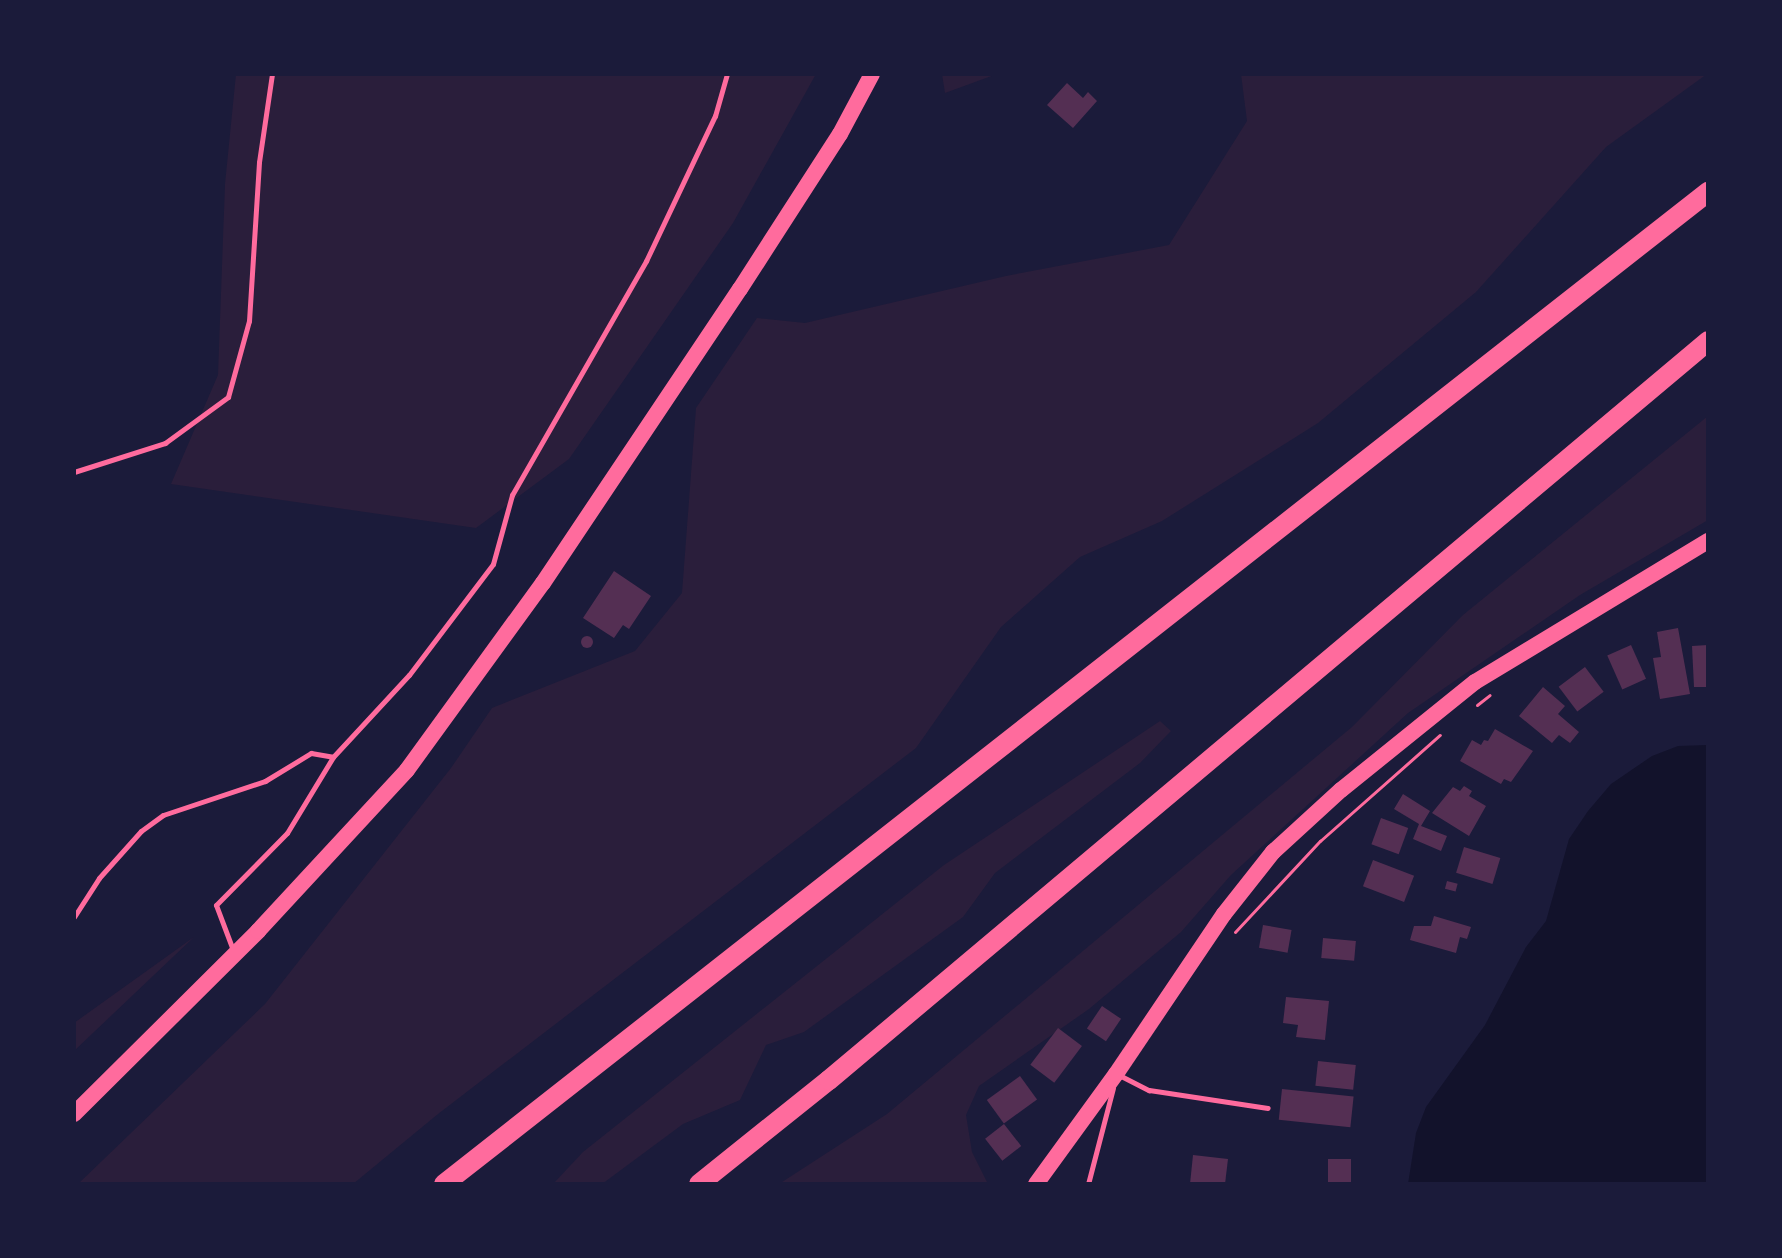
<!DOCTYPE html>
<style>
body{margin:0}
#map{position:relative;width:1782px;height:1258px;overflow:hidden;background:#1b1b3a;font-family:Cabin,sans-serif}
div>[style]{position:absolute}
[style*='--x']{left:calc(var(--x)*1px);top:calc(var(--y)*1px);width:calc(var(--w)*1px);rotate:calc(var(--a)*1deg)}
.green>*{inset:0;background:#2a1e3b}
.water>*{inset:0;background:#12122b}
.building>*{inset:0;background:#542f53;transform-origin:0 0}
.round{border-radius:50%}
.path>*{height:3px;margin:-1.5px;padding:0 1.5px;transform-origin:1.5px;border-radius:1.5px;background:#ff6b9d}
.service>*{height:5px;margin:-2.5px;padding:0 2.5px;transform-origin:2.5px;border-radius:2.5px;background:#ff6b9d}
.secondary>*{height:16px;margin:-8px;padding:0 8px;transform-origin:8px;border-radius:8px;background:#ff6b9d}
.primary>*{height:16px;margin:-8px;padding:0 8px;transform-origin:8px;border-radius:8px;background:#ff6b9d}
.motorway>*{height:20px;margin:-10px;padding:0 10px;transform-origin:10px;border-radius:10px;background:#ff6b9d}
span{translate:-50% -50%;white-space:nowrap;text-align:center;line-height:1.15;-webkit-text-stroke:6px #1b1b3a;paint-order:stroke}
.frame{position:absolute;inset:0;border:76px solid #1b1b3a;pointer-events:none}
</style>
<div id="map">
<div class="green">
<div style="clip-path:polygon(236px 74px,816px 74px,733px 223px,569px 459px,476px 528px,171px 484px,218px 375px,225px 184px)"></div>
<div style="clip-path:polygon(942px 74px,997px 74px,945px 93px)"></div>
<div style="clip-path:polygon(1241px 74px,1707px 74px,1606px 147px,1476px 292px,1318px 423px,1162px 521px,1080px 557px,1001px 627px,916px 748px,438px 1114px,353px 1184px,78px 1184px,265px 1004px,451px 768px,492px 708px,635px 651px,682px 593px,696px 408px,757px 318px,805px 323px,1006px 276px,1169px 245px,1247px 121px)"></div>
<div style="clip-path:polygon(1708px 416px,1708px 520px,1580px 595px,1408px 713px,1231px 875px,1181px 932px,1089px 1009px,979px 1086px,966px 1115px,972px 1152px,988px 1184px,779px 1184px,887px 1114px,1352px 727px,1463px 615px)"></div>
<div style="clip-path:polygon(1160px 721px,1171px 731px,1140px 763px,995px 873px,963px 917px,804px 1032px,766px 1045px,740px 1100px,683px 1124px,602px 1184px,553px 1184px,583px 1152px,944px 865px)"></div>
<div style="clip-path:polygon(194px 937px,74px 1051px,74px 1023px)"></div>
</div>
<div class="water">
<div style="clip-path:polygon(1708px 745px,1708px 1184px,1408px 1184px,1416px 1133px,1426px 1107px,1485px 1025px,1526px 947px,1546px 921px,1569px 839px,1588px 811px,1611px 784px,1652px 756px,1678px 746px)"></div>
</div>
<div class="building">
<div style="clip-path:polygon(1067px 83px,1083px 98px,1088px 92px,1097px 101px,1073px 128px,1047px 105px)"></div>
<div style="clip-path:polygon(614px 571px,651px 596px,629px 629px,623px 625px,614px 638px,583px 618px)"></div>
<div style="clip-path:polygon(1678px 628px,1690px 694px,1660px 699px,1653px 658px,1661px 657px,1657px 632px)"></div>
<div class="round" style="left:581px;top:636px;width:12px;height:12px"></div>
<div style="left:1631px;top:645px;width:37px;height:26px;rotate:66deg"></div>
<div style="clip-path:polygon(1708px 645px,1708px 687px,1694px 687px,1692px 646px)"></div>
<div style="left:1585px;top:667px;width:31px;height:33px;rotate:53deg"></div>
<div style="clip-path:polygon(1543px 687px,1565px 706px,1558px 714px,1579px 732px,1570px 743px,1559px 735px,1552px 743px,1519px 716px)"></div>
<div style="clip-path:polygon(1495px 729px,1533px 751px,1511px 782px,1504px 779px,1501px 784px,1460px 761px,1472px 740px,1481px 745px,1484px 740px,1488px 741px)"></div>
<div style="clip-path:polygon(1464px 786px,1472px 791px,1469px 796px,1486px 806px,1469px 836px,1432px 813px,1453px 787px,1460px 791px)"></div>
<div style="clip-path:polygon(1403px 794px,1430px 811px,1421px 826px,1447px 836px,1441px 851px,1413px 839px,1419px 824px,1394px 809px)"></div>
<div style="left:1381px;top:818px;width:29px;height:28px;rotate:20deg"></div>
<div style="left:1464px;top:847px;width:38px;height:27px;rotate:17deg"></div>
<div style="left:1373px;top:860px;width:44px;height:28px;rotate:21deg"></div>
<div style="left:1447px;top:881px;width:11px;height:8px;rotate:15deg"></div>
<div style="clip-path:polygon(1434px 916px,1471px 927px,1467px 939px,1460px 937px,1456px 953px,1410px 940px,1414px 926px,1431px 926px)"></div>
<div style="left:1263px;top:925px;width:29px;height:23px;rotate:10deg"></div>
<div style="left:1323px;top:938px;width:33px;height:20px;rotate:5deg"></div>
<div style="clip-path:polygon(1286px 997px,1329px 1001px,1325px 1040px,1296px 1037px,1298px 1025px,1283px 1023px)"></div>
<div style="left:1102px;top:1006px;width:23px;height:27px;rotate:34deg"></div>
<div style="left:1058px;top:1028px;width:30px;height:46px;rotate:37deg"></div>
<div style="left:1318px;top:1061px;width:38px;height:25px;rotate:6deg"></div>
<div style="left:1020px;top:1076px;width:29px;height:41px;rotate:54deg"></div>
<div style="left:1282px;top:1089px;width:72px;height:31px;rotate:6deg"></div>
<div style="left:1004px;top:1124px;width:28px;height:24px;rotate:52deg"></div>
<div style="clip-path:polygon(1193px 1155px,1228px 1159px,1225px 1184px,1190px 1184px)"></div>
<div style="left:1328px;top:1159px;width:23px;height:25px"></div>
</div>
<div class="path">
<div style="--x:1477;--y:705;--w:16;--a:-38"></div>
<div style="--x:1235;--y:932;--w:125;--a:-47"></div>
<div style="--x:1320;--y:841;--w:160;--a:-41.5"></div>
</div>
<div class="service">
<div style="--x:74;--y:472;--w:96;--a:-17.7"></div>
<div style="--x:165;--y:443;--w:78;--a:-36.1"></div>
<div style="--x:228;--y:397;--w:79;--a:-74.6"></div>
<div style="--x:249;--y:321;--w:159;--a:-86.4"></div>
<div style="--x:259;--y:162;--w:89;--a:-81.6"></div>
<div style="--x:74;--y:917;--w:46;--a:-57.3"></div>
<div style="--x:99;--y:878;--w:63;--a:-48.2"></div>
<div style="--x:141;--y:831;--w:27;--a:-36"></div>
<div style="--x:163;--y:815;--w:108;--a:-18.4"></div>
<div style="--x:265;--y:781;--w:54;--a:-31.3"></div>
<div style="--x:311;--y:753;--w:22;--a:10"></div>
<div style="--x:233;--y:950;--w:48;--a:-110.7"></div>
<div style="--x:216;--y:905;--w:101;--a:-45.4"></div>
<div style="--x:287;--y:833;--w:89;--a:-58.8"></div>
<div style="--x:333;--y:757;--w:112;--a:-47.2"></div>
<div style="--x:409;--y:675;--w:139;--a:-52.9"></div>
<div style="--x:493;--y:564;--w:72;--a:-74.6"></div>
<div style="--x:512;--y:495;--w:270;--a:-60.2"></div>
<div style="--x:646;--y:261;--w:161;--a:-64.6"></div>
<div style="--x:715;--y:116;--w:44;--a:-74.1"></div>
<div style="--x:1119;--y:1075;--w:34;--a:27"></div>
<div style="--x:1149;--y:1090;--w:120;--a:8.6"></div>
<div style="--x:1088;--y:1184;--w:99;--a:-75.4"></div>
</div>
<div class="secondary">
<div style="--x:1036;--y:1184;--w:136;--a:-54"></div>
<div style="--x:1116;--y:1074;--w:193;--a:-56"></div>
<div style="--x:1224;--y:914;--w:79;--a:-51.7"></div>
<div style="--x:1273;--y:852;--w:92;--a:-42.4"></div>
<div style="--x:1341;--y:790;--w:172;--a:-38.9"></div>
<div style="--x:1475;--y:682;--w:272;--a:-31.2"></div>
</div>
<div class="primary">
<div style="--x:74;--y:1114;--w:260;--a:-44.8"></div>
<div style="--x:258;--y:931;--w:219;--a:-47.2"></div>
<div style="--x:407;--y:770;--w:231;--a:-54"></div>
<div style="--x:543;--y:583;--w:354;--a:-56.2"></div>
<div style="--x:740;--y:289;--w:184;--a:-57.2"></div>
<div style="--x:840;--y:134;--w:68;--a:-61.9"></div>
</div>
<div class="motorway">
<div style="--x:444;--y:1184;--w:1607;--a:-38.13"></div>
<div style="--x:699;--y:1184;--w:166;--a:-38.7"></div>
<div style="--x:829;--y:1080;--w:1148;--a:-40.05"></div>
</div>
<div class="frame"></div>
</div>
